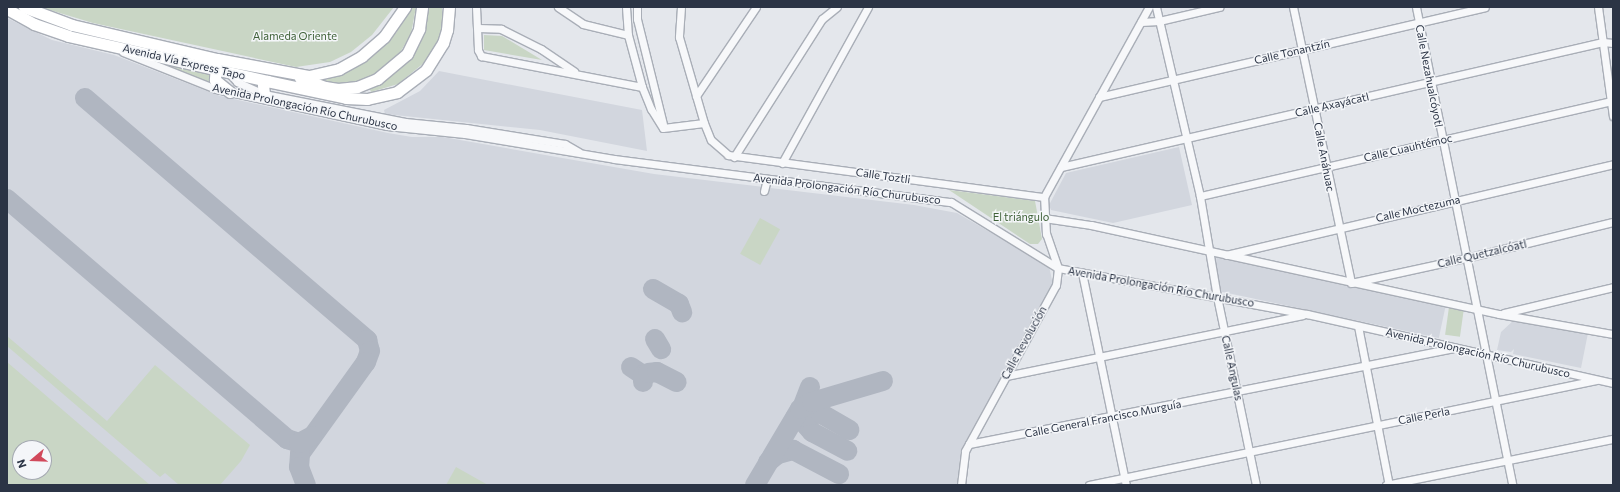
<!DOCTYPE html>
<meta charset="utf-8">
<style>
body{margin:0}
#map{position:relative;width:1620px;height:492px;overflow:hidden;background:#e4e7ec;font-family:Commissioner,sans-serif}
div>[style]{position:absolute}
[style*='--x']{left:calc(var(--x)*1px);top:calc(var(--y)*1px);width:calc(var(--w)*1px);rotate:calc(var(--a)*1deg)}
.built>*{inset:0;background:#d2d6de;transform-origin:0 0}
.green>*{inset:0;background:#c9d6c5;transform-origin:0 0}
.taxiway>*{height:20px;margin:-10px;padding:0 10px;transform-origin:10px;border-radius:10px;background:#b0b6c1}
.roads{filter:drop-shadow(1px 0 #a9aeb7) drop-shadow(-1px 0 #a9aeb7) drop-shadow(0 1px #a9aeb7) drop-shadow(0 -1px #a9aeb7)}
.street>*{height:7px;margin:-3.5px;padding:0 3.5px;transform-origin:3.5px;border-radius:3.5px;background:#f7f8fa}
.primary>*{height:11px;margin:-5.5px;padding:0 5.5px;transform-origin:5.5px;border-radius:5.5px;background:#fff}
span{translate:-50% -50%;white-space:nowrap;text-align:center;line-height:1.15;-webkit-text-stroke:3px #f4f6f9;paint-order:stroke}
.park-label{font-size:11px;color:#3f6138}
.street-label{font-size:11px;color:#2b3445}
.frame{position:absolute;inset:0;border:8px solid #2b3445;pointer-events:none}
.north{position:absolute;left:12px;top:440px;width:40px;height:40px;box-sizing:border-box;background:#f4f6f9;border:1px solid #a4a8b1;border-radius:50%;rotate:251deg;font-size:11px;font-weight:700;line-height:16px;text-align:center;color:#2b3445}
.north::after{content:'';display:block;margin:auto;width:14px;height:18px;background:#d1495b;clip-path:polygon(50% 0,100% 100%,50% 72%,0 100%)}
</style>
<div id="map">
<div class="built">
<div style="clip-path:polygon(evenodd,7px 18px,52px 40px,114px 55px,220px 96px,388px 133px,412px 137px,443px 137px,654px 174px,914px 205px,957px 213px,1049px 266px,1053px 285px,961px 450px,957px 485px,7px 485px,7px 18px,20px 448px,44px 448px,44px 472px,20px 472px,20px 448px)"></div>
<div style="clip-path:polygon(439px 71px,642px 110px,647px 151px,540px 130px,385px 114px,384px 110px,420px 91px)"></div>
<div style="clip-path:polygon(1179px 147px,1192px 205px,1113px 223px,1051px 210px,1049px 205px,1066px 173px)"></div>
<div style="left:1217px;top:256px;width:234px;height:34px;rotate:12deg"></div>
<div style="clip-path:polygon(1514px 320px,1588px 333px,1581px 368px,1513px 354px,1514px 349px,1511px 352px,1497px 350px,1501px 332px)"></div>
</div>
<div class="green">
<div style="clip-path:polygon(40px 7px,394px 7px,372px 35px,351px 52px,330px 62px,296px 67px,93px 23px)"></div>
<div style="clip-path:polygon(416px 7px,411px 34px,401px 51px,379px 73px,355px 84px,330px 84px,324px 81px,366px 61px,396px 33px,412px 8px)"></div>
<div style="clip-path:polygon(426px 7px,442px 7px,443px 23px,436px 47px,425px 62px,398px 84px,371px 92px,369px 87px,394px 73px,414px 51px)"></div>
<div style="clip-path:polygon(484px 35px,502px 36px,542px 60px,484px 50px)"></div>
<div style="clip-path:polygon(165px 62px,209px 73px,211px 84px,164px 65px)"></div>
<div style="clip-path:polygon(949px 190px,1035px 201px,1042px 239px,1038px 244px,1030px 244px)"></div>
<div style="left:760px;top:218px;width:23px;height:41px;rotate:29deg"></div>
<div style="left:1449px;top:307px;width:15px;height:28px;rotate:8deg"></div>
<div style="clip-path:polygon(7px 336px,107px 421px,155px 365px,250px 445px,241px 461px,220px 485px,179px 485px,165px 473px,160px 477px,7px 346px)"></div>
<div style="clip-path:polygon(evenodd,7px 362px,150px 485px,7px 485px,7px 362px,20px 448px,44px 448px,44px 472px,20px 472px,20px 448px)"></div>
<div style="clip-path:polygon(456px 467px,488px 485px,446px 485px)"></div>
</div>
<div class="taxiway">
<div style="--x:85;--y:98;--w:372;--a:40.6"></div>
<div style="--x:367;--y:340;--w:11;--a:75"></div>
<div style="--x:370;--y:351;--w:12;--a:110"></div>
<div style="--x:366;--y:362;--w:113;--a:125.7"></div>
<div style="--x:300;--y:454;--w:13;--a:94"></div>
<div style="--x:299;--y:467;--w:19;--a:69"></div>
<div style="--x:7;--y:199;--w:369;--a:40.6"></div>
<div style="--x:287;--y:439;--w:13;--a:18"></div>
<div style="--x:299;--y:443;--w:15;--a:-28"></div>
<div style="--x:653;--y:289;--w:30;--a:30"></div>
<div style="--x:679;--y:304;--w:9;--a:69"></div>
<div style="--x:655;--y:339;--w:12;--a:59"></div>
<div style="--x:631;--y:367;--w:14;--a:34"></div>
<div style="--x:643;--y:375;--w:7;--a:90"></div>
<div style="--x:648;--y:373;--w:9;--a:-6"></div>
<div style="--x:657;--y:372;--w:22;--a:27"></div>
<div style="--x:810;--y:387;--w:22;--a:111"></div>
<div style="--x:802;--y:408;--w:16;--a:79"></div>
<div style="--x:805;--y:424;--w:11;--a:49"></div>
<div style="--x:812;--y:432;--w:40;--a:28"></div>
<div style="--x:795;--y:418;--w:25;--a:-11"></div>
<div style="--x:820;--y:413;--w:34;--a:30"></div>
<div style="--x:768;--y:462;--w:13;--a:-39"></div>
<div style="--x:778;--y:454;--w:16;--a:-15"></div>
<div style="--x:793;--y:450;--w:52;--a:27.6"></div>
<div style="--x:755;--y:485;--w:88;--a:-59.4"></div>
<div style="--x:800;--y:409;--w:14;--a:-30"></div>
<div style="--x:812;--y:402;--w:74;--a:-16.5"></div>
</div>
<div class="roads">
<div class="street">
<div style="--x:476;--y:7;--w:43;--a:87.3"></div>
<div style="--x:478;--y:50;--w:7;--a:63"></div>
<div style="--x:481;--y:56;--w:164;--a:10.9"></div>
<div style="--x:558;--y:7;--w:30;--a:34"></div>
<div style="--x:583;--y:24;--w:46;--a:13.7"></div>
<div style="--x:626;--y:7;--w:28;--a:86"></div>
<div style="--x:628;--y:35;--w:54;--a:74.9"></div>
<div style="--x:642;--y:87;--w:24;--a:68"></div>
<div style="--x:651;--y:109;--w:22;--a:58"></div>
<div style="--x:637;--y:7;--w:12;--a:90"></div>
<div style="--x:637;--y:19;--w:108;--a:76.1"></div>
<div style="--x:681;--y:7;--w:30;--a:94"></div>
<div style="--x:679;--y:37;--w:90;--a:73.8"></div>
<div style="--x:704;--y:123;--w:18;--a:68"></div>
<div style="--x:711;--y:140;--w:23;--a:41"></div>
<div style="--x:728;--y:155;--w:319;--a:7.6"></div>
<div style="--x:1156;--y:7;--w:194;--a:76.9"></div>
<div style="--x:1293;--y:7;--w:282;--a:78.1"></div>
<div style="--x:1351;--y:283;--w:118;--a:-12.3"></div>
<div style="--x:1466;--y:258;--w:151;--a:-13.8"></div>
<div style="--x:1416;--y:7;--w:488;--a:78.6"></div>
<div style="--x:1598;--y:7;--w:110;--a:82.2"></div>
<div style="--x:1141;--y:22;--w:18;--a:-3"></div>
<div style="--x:1159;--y:21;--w:62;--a:-13.1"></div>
<div style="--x:478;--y:28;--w:23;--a:2"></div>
<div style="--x:501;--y:29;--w:45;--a:26.6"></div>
<div style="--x:541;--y:49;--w:40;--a:34"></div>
<div style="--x:123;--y:52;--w:100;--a:21.7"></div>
<div style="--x:216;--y:89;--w:175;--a:12.2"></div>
<div style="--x:387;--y:126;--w:78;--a:5.9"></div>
<div style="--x:465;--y:134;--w:151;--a:9.5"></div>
<div style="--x:614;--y:159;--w:340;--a:7.3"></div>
<div style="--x:951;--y:202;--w:126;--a:31.7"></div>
<div style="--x:1058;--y:268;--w:253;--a:10.5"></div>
<div style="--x:1307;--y:314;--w:314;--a:12.7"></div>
<div style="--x:229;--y:73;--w:12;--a:48"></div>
<div style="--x:237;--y:82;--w:30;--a:24"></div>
<div style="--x:264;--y:94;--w:144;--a:11.2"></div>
<div style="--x:405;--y:122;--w:61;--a:5.6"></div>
<div style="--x:466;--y:128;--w:100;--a:9.2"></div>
<div style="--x:565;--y:144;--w:16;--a:30"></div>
<div style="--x:696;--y:96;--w:107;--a:-56"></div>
<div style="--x:1099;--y:97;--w:396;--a:-13.1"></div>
<div style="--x:663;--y:128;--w:41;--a:-7"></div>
<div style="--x:734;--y:157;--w:164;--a:-57.5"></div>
<div style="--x:822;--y:19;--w:19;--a:-39"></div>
<div style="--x:782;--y:163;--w:178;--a:-61.1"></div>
<div style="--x:1061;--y:167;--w:556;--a:-12.99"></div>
<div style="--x:1603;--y:42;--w:10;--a:6"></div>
<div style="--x:764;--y:191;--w:12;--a:-76"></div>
<div style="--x:1044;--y:218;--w:48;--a:8.5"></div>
<div style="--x:1091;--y:225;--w:418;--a:12.3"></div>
<div style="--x:1499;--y:314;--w:116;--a:10"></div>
<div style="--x:1226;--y:255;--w:398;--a:-13.2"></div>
<div style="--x:1082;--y:273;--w:217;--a:78.3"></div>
<div style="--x:1504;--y:313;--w:112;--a:-13.4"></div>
<div style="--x:1358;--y:326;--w:162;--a:79"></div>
<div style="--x:1006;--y:376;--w:303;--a:-11.6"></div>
<div style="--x:969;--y:444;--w:493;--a:-11.2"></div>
<div style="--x:961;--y:485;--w:34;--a:-83"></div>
<div style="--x:965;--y:451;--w:189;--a:-61.3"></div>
<div style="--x:1056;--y:285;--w:17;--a:-83"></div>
<div style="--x:1058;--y:268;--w:36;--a:-109"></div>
<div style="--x:1046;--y:234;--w:37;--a:-93"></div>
<div style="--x:1044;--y:197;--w:217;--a:-61.1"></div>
<div style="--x:1089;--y:485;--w:518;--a:-11.7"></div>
<div style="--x:1256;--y:485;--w:192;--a:-101.7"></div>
<div style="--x:1217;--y:297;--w:102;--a:-99.6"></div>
<div style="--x:1200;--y:196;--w:421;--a:-13"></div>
<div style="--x:1386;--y:485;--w:232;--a:-11.5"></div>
</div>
<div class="primary">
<div style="--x:24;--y:7;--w:51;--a:20.6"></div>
<div style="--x:72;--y:25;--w:149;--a:13.2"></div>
<div style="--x:217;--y:59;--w:94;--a:10.5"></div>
<div style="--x:309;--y:76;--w:31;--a:-13"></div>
<div style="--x:339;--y:69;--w:26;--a:-29"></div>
<div style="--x:362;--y:56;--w:29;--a:-41"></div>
<div style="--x:384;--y:37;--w:37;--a:-55"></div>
<div style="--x:7;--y:9;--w:31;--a:29"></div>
<div style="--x:34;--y:24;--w:36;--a:19"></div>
<div style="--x:68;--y:36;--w:204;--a:12.7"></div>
<div style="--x:267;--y:81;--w:81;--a:12.1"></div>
<div style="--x:346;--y:98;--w:21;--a:3"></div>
<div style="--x:367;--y:99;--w:31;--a:-13"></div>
<div style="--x:397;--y:92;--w:36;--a:-37"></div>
<div style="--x:426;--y:70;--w:32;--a:-58"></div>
<div style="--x:443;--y:43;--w:14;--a:-73"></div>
<div style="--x:447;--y:30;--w:23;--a:-85"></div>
<div style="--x:216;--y:64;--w:16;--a:94"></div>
<div style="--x:215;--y:80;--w:19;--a:39"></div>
<div style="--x:300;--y:78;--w:27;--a:20"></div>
<div style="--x:325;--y:87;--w:13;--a:9"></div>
<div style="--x:338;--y:89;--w:19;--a:-6"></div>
<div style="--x:357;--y:87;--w:22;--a:-22"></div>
<div style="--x:377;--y:79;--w:39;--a:-40"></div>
<div style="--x:407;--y:54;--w:28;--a:-64"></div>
<div style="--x:419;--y:29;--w:22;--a:-82"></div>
<div style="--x:264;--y:94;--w:9;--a:-96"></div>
<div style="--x:263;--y:85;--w:6;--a:-45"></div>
</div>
</div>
<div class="park-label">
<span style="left:295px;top:36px">Alameda Oriente</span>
<span style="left:1021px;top:217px">El triángulo</span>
</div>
<div class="street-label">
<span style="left:1292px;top:52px;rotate:-13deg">Calle Tonantzín</span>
<span style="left:184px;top:62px;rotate:13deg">Avenida Vía Express Tapo</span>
<span style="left:1429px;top:76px;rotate:79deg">Calle Nezahualcóyotl</span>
<span style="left:1332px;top:105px;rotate:-13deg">Calle Axayácatl</span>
<span style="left:305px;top:107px;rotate:12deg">Avenida Prolongación Río Churubusco</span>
<span style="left:1408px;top:148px;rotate:-13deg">Calle Cuauhtémoc</span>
<span style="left:1324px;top:157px;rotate:79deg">Calle Anáhuac</span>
<span style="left:883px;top:176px;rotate:8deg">Calle Toztli</span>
<span style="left:847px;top:189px;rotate:7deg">Avenida Prolongación Río Churubusco</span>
<span style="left:1418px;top:209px;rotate:-13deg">Calle Moctezuma</span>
<span style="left:1482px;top:254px;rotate:-13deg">Calle Quetzalcóatl</span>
<span style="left:1161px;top:287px;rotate:10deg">Avenida Prolongación Río Churubusco</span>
<span style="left:1024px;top:343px;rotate:-61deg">Calle Revolución</span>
<span style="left:1478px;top:353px;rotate:13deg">Avenida Prolongación Río Churubusco</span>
<span style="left:1232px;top:368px;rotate:78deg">Calle Angulas</span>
<span style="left:1424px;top:416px;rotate:-11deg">Calle Perla</span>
<span style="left:1103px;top:419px;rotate:-11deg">Calle General Francisco Murguía</span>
</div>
<div class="frame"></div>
<div class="north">N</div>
</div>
